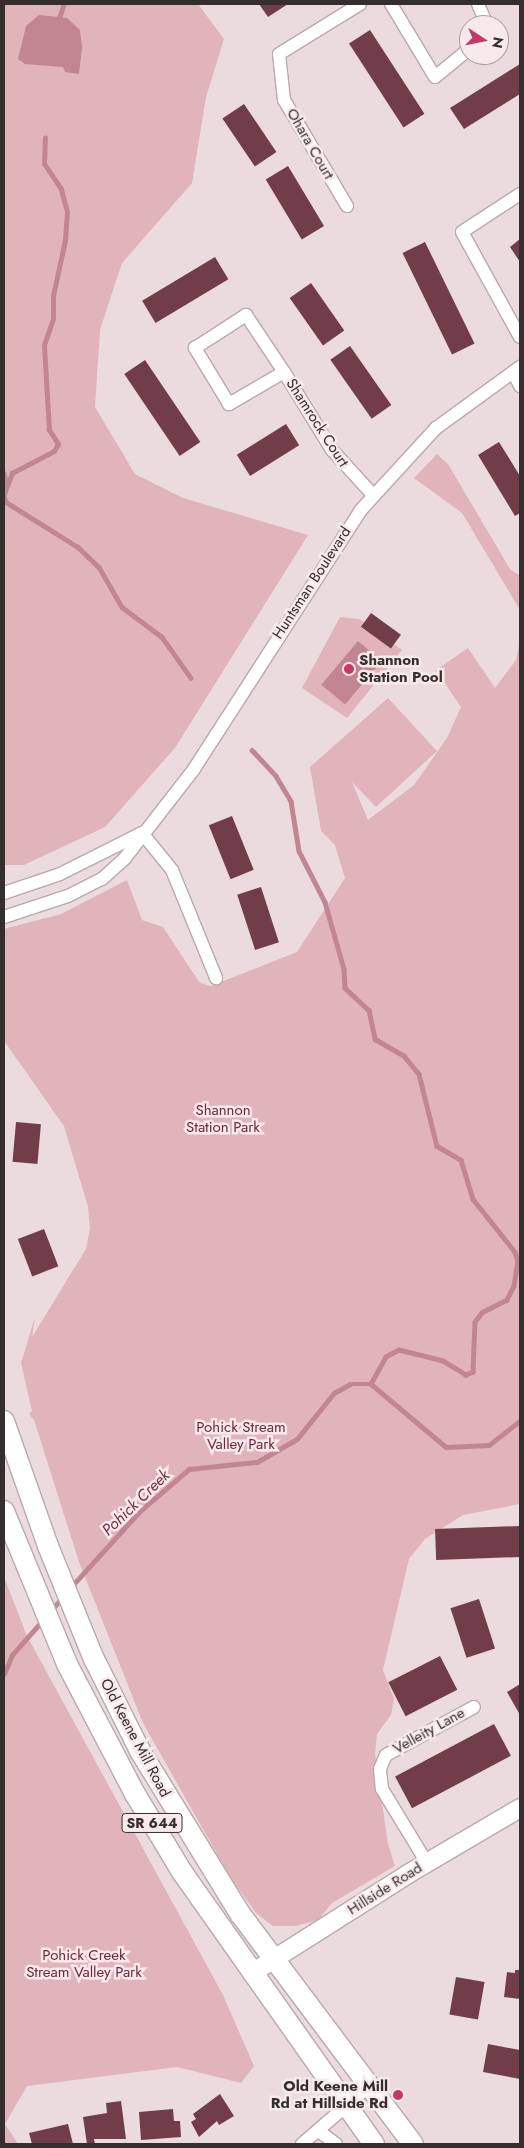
<!DOCTYPE html>
<style>
body{margin:0}
#map{position:relative;width:524px;height:2148px;overflow:hidden;background:#ebdbde;font-family:Jost,sans-serif}
div>[style]{position:absolute}
[style*='--x']{left:calc(var(--x)*1px);top:calc(var(--y)*1px);width:calc(var(--w)*1px);rotate:calc(var(--a)*1deg)}
.green>*{inset:0;background:#e1b4bc}
.water>*{inset:0;background:#c28693;transform-origin:0 0}
.stream>*{height:4.5px;margin:-2.25px;padding:0 2.25px;transform-origin:2.25px;border-radius:2.25px;background:#c28693}
.building>*{inset:0;background:#713d49;transform-origin:0 0}
.roads{filter:drop-shadow(1px 0 #b8a9ac) drop-shadow(-1px 0 #b8a9ac) drop-shadow(0 1px #b8a9ac) drop-shadow(0 -1px #b8a9ac)}
.street>*{height:12px;margin:-6px;padding:0 6px;transform-origin:6px;border-radius:6px;background:#fff}
.secondary>*{height:18px;margin:-9px;padding:0 9px;transform-origin:9px;border-radius:9px;background:#fff}
.primary>*{height:20px;margin:-10px;padding:0 10px;transform-origin:10px;border-radius:10px;background:#fff}
.dots>*{width:14px;height:14px;translate:-50% -50%;box-sizing:border-box;border:2px solid #f8e9eb;border-radius:50%}
span{translate:-50% -50%;white-space:nowrap;text-align:center;line-height:1.15;-webkit-text-stroke:5px #f8e9eb;paint-order:stroke}
.shield-label span{padding:1px 4px;background:#f8e9eb;border:1px solid;border-radius:4px;-webkit-text-stroke-width:0}
.shield-label{font-size:14px;color:#342e2f;font-weight:700}
.street-label{font-size:15px;color:#342e2f}
.poi-label{font-size:15px;color:#342e2f;font-weight:700}
.left{translate:0 -50%;text-align:left}
.right{translate:-100% -50%;text-align:right}
.park-label{font-size:15px;color:#70273b}
.water-label{font-size:16px;color:#762c41;font-style:italic}
.frame{position:absolute;inset:0;border:5px solid #342e2f;pointer-events:none}
.north{position:absolute;left:459px;top:15px;width:50px;height:50px;box-sizing:border-box;background:#f8e9eb;border:1px solid #aa9ea0;border-radius:50%;rotate:101deg;font-size:14px;font-weight:700;line-height:20px;text-align:center;color:#342e2f}
.north::after{content:'';display:block;margin:auto;width:18px;height:22px;background:#c53764;clip-path:polygon(50% 0,100% 100%,50% 72%,0 100%)}
</style>
<div id="map">
<div class="green">
<div style="clip-path:polygon(4px 4px,198px 4px,224px 39px,206px 97px,192px 183px,122px 263px,100px 330px,95px 407px,135px 474px,183px 498px,308px 535px,175px 748px,105px 827px,24px 865px,4px 865px)"></div>
<div style="clip-path:polygon(437px 454px,448px 464px,510px 569px,520px 576px,520px 610px,462px 513px,414px 478px)"></div>
<div style="clip-path:polygon(340px 617px,359px 619px,402px 650px,347px 718px,302px 688px)"></div>
<div style="clip-path:polygon(520px 639px,520px 1504px,463px 1515px,425px 1539px,409px 1559px,383px 1670px,394px 1699px,391px 1715px,377px 1734px,375px 1754px,388px 1844px,395px 1866px,332px 1903px,318px 1920px,296px 1926px,273px 1926px,256px 1913px,230px 1877px,143px 1723px,79px 1562px,34px 1420px,29px 1414px,32px 1411px,21px 1363px,35px 1317px,32px 1337px,86px 1249px,90px 1228px,88px 1207px,64px 1126px,4px 1041px,4px 929px,61px 914px,127px 880px,142px 920px,163px 927px,200px 983px,211px 986px,297px 952px,345px 878px,335px 845px,321px 831px,310px 767px,388px 698px,437px 751px,376px 807px,352px 782px,368px 820px,414px 785px,447px 738px,461px 707px,436px 670px,468px 648px,495px 688px,516px 660px)"></div>
<div style="clip-path:polygon(4px 1577px,27px 1636px,223px 1995px,254px 2066px,241px 2083px,177px 2067px,27px 2086px,5px 2124px,18px 2144px,4px 2144px)"></div>
</div>
<div class="water">
<div style="clip-path:polygon(39px 15px,67px 18px,80px 30px,82px 48px,79px 74px,65px 72px,63px 67px,25px 64px,18px 59px,26px 26px)"></div>
<div style="left:358px;top:641px;width:31px;height:57px;rotate:40deg"></div>
</div>
<div class="stream">
<div style="--x:58;--y:21;--w:18;--a:-71"></div>
<div style="--x:4;--y:473;--w:13;--a:77"></div>
<div style="--x:7;--y:486;--w:11;--a:105"></div>
<div style="--x:4;--y:497;--w:5;--a:68"></div>
<div style="--x:6;--y:502;--w:85;--a:32"></div>
<div style="--x:78;--y:547;--w:29;--a:44"></div>
<div style="--x:99;--y:567;--w:46;--a:60.1"></div>
<div style="--x:122;--y:607;--w:50;--a:36.9"></div>
<div style="--x:162;--y:637;--w:50;--a:54.7"></div>
<div style="--x:7;--y:486;--w:14;--a:-69"></div>
<div style="--x:12;--y:473;--w:47;--a:-27.6"></div>
<div style="--x:54;--y:451;--w:8;--a:-60"></div>
<div style="--x:58;--y:444;--w:17;--a:-123"></div>
<div style="--x:49;--y:430;--w:85;--a:-93.4"></div>
<div style="--x:44;--y:345;--w:28;--a:-71"></div>
<div style="--x:53;--y:319;--w:23;--a:-90"></div>
<div style="--x:53;--y:296;--w:57;--a:-77.9"></div>
<div style="--x:65;--y:240;--w:28;--a:-86"></div>
<div style="--x:67;--y:212;--w:24;--a:-105"></div>
<div style="--x:61;--y:189;--w:30;--a:-124"></div>
<div style="--x:44;--y:164;--w:26;--a:-88"></div>
<div style="--x:252;--y:750;--w:35;--a:47"></div>
<div style="--x:276;--y:776;--w:29;--a:59"></div>
<div style="--x:291;--y:801;--w:51;--a:80.9"></div>
<div style="--x:299;--y:851;--w:57;--a:63"></div>
<div style="--x:325;--y:902;--w:70;--a:74.2"></div>
<div style="--x:344;--y:969;--w:19;--a:87"></div>
<div style="--x:345;--y:988;--w:33;--a:43"></div>
<div style="--x:369;--y:1010;--w:30;--a:78"></div>
<div style="--x:375;--y:1039;--w:34;--a:30"></div>
<div style="--x:404;--y:1056;--w:23;--a:50"></div>
<div style="--x:419;--y:1074;--w:74;--a:76"></div>
<div style="--x:437;--y:1146;--w:28;--a:30"></div>
<div style="--x:461;--y:1160;--w:41;--a:72.9"></div>
<div style="--x:473;--y:1199;--w:68;--a:51.6"></div>
<div style="--x:515;--y:1252;--w:9;--a:72"></div>
<div style="--x:518;--y:1261;--w:25;--a:99"></div>
<div style="--x:514;--y:1286;--w:16;--a:117"></div>
<div style="--x:507;--y:1300;--w:28;--a:153"></div>
<div style="--x:482;--y:1313;--w:11;--a:128"></div>
<div style="--x:475;--y:1322;--w:50;--a:92.3"></div>
<div style="--x:473;--y:1372;--w:8;--a:157"></div>
<div style="--x:466;--y:1375;--w:27;--a:-149"></div>
<div style="--x:443;--y:1361;--w:45;--a:-166"></div>
<div style="--x:399;--y:1350;--w:15;--a:152"></div>
<div style="--x:386;--y:1357;--w:31;--a:119"></div>
<div style="--x:71;--y:1587;--w:101;--a:-47.8"></div>
<div style="--x:139;--y:1512;--w:66;--a:-40.7"></div>
<div style="--x:189;--y:1469;--w:68;--a:-5.9"></div>
<div style="--x:257;--y:1462;--w:46;--a:-29.9"></div>
<div style="--x:297;--y:1439;--w:59;--a:-51.2"></div>
<div style="--x:334;--y:1393;--w:18;--a:-29"></div>
<div style="--x:350;--y:1384;--w:21;--a:0"></div>
<div style="--x:371;--y:1384;--w:98;--a:40"></div>
<div style="--x:446;--y:1447;--w:43;--a:-2.7"></div>
<div style="--x:489;--y:1445;--w:39;--a:-38"></div>
<div style="--x:51;--y:1610;--w:18;--a:-47"></div>
<div style="--x:4;--y:1674;--w:21;--a:-67"></div>
<div style="--x:12;--y:1655;--w:47;--a:-48.5"></div>
</div>
<div class="building">
<div style="clip-path:polygon(259px 4px,288px 4px,268px 17px)"></div>
<div style="left:370px;top:30px;width:100px;height:25px;rotate:57deg"></div>
<div style="clip-path:polygon(520px 64px,520px 94px,464px 129px,450px 108px)"></div>
<div style="left:244px;top:104px;width:58px;height:26px;rotate:56deg"></div>
<div style="left:288px;top:166px;width:70px;height:26px;rotate:59deg"></div>
<div style="clip-path:polygon(520px 239px,520px 262px,510px 247px)"></div>
<div style="left:425px;top:242px;width:113px;height:25px;rotate:64deg"></div>
<div style="left:215px;top:257px;width:26px;height:85px;rotate:59deg"></div>
<div style="left:311px;top:283px;width:58px;height:26px;rotate:55deg"></div>
<div style="left:350px;top:346px;width:72px;height:24px;rotate:55deg"></div>
<div style="left:145px;top:360px;width:99px;height:25px;rotate:56deg"></div>
<div style="left:286px;top:424px;width:25px;height:58px;rotate:58deg"></div>
<div style="clip-path:polygon(499px 442px,520px 476px,520px 513px,515px 516px,478px 455px)"></div>
<div style="left:371px;top:613px;width:37px;height:17px;rotate:36deg"></div>
<div style="left:232px;top:816px;width:58px;height:25px;rotate:68deg"></div>
<div style="left:261px;top:887px;width:58px;height:25px;rotate:72deg"></div>
<div style="left:16px;top:1122px;width:25px;height:40px;rotate:5deg"></div>
<div style="left:44px;top:1229px;width:40px;height:28px;rotate:69deg"></div>
<div style="left:519px;top:1526px;width:31px;height:84px;rotate:88deg"></div>
<div style="left:479px;top:1599px;width:52px;height:30px;rotate:72deg"></div>
<div style="left:440px;top:1656px;width:38px;height:58px;rotate:63deg"></div>
<div style="clip-path:polygon(520px 1684px,520px 1715px,507px 1692px)"></div>
<div style="left:494px;top:1724px;width:36px;height:112px;rotate:62deg"></div>
<div style="clip-path:polygon(515px 1970px,520px 1970px,520px 1999px,504px 1997px,507px 1972px,515px 1973px)"></div>
<div style="left:456px;top:1977px;width:29px;height:38px;rotate:10deg"></div>
<div style="clip-path:polygon(488px 2044px,520px 2050px,520px 2079px,483px 2072px)"></div>
<div style="clip-path:polygon(220px 2094px,234px 2116px,219px 2125px,217px 2121px,199px 2137px,191px 2122px,196px 2119px,193px 2114px)"></div>
<div style="clip-path:polygon(121px 2101px,126px 2139px,94px 2139px,95px 2144px,87px 2144px,83px 2117px,107px 2113px,106px 2103px)"></div>
<div style="clip-path:polygon(173px 2109px,174px 2121px,180px 2121px,181px 2137px,141px 2140px,139px 2112px)"></div>
<div style="clip-path:polygon(68px 2124px,73px 2144px,32px 2144px,29px 2133px)"></div>
</div>
<div class="roads">
<div class="street">
<div style="--x:391;--y:4;--w:85;--a:58.9"></div>
<div style="--x:435;--y:77;--w:44;--a:-39.5"></div>
<div style="--x:478;--y:4;--w:23;--a:67"></div>
<div style="--x:520;--y:194;--w:69;--a:146.8"></div>
<div style="--x:462;--y:232;--w:120;--a:61.1"></div>
<div style="--x:347;--y:206;--w:123;--a:-120.7"></div>
<div style="--x:284;--y:100;--w:46;--a:-96.2"></div>
<div style="--x:279;--y:54;--w:95;--a:-31.7"></div>
<div style="--x:246;--y:315;--w:69;--a:56.3"></div>
<div style="--x:284;--y:372;--w:64;--a:149.8"></div>
<div style="--x:229;--y:404;--w:66;--a:-121.3"></div>
<div style="--x:195;--y:348;--w:61;--a:-32.9"></div>
<div style="--x:284;--y:372;--w:92;--a:58.4"></div>
<div style="--x:332;--y:450;--w:61;--a:47.7"></div>
<div style="--x:513;--y:372;--w:16;--a:63"></div>
<div style="--x:142;--y:833;--w:48;--a:51"></div>
<div style="--x:172;--y:870;--w:117;--a:67.8"></div>
<div style="--x:4;--y:893;--w:59;--a:-18.7"></div>
<div style="--x:60;--y:874;--w:92;--a:-26.6"></div>
<div style="--x:4;--y:917;--w:67;--a:-18.2"></div>
<div style="--x:68;--y:896;--w:38;--a:-27"></div>
<div style="--x:102;--y:879;--w:31;--a:-42"></div>
<div style="--x:125;--y:858;--w:113;--a:-52.2"></div>
<div style="--x:194;--y:769;--w:307;--a:-57.2"></div>
<div style="--x:360;--y:511;--w:113;--a:-47.5"></div>
<div style="--x:436;--y:428;--w:104;--a:-36"></div>
<div style="--x:427;--y:1863;--w:87;--a:-121.3"></div>
<div style="--x:382;--y:1789;--w:20;--a:-96"></div>
<div style="--x:380;--y:1769;--w:15;--a:-67"></div>
<div style="--x:386;--y:1755;--w:100;--a:-28.6"></div>
<div style="--x:320;--y:2132;--w:20;--a:37"></div>
<div style="--x:302;--y:2144;--w:87;--a:-40.8"></div>
</div>
<div class="secondary">
<div style="--x:252;--y:1973;--w:185;--a:-32.4"></div>
<div style="--x:408;--y:1874;--w:130;--a:-30.5"></div>
</div>
<div class="primary">
<div style="--x:4;--y:1421;--w:133;--a:70.6"></div>
<div style="--x:48;--y:1546;--w:120;--a:67.9"></div>
<div style="--x:93;--y:1657;--w:105;--a:63.4"></div>
<div style="--x:140;--y:1751;--w:193;--a:58.4"></div>
<div style="--x:241;--y:1915;--w:286;--a:53.1"></div>
<div style="--x:4;--y:1511;--w:165;--a:67.6"></div>
<div style="--x:67;--y:1664;--w:147;--a:62.4"></div>
<div style="--x:135;--y:1794;--w:91;--a:58.9"></div>
<div style="--x:182;--y:1872;--w:333;--a:54.8"></div>
</div>
</div>
<div class="dots">
<div style="left:349px;top:669px;background:#c53764"></div>
<div style="left:398px;top:2095px;background:#c53764"></div>
</div>
<div class="shield-label">
<span style="left:152px;top:1823px">SR 644</span>
</div>
<div class="street-label">
<span style="left:310px;top:144px;rotate:60deg">Ohara Court</span>
<span style="left:317px;top:423px;rotate:57deg">Shamrock Court</span>
<span style="left:312px;top:583px;rotate:-57deg">Huntsman Boulevard</span>
<span style="left:429px;top:1731px;rotate:-29deg">Velleity Lane</span>
<span style="left:135px;top:1738px;rotate:62deg">Old Keene Mill Road</span>
<span style="left:385px;top:1889px;rotate:-32deg">Hillside Road</span>
</div>
<div class="poi-label">
<span class="left" style="left:359px;top:669px">Shannon<br>Station Pool</span>
<span class="right" style="left:388px;top:2095px">Old Keene Mill<br>Rd at Hillside Rd</span>
</div>
<div class="park-label">
<span style="left:223px;top:1119px">Shannon<br>Station Park</span>
<span style="left:241px;top:1436px">Pohick Stream<br>Valley Park</span>
<span style="left:84px;top:1964px">Pohick Creek<br>Stream Valley Park</span>
</div>
<div class="water-label">
<span style="left:136px;top:1503px;rotate:-44deg">Pohick Creek</span>
</div>
<div class="frame"></div>
<div class="north">N</div>
</div>
